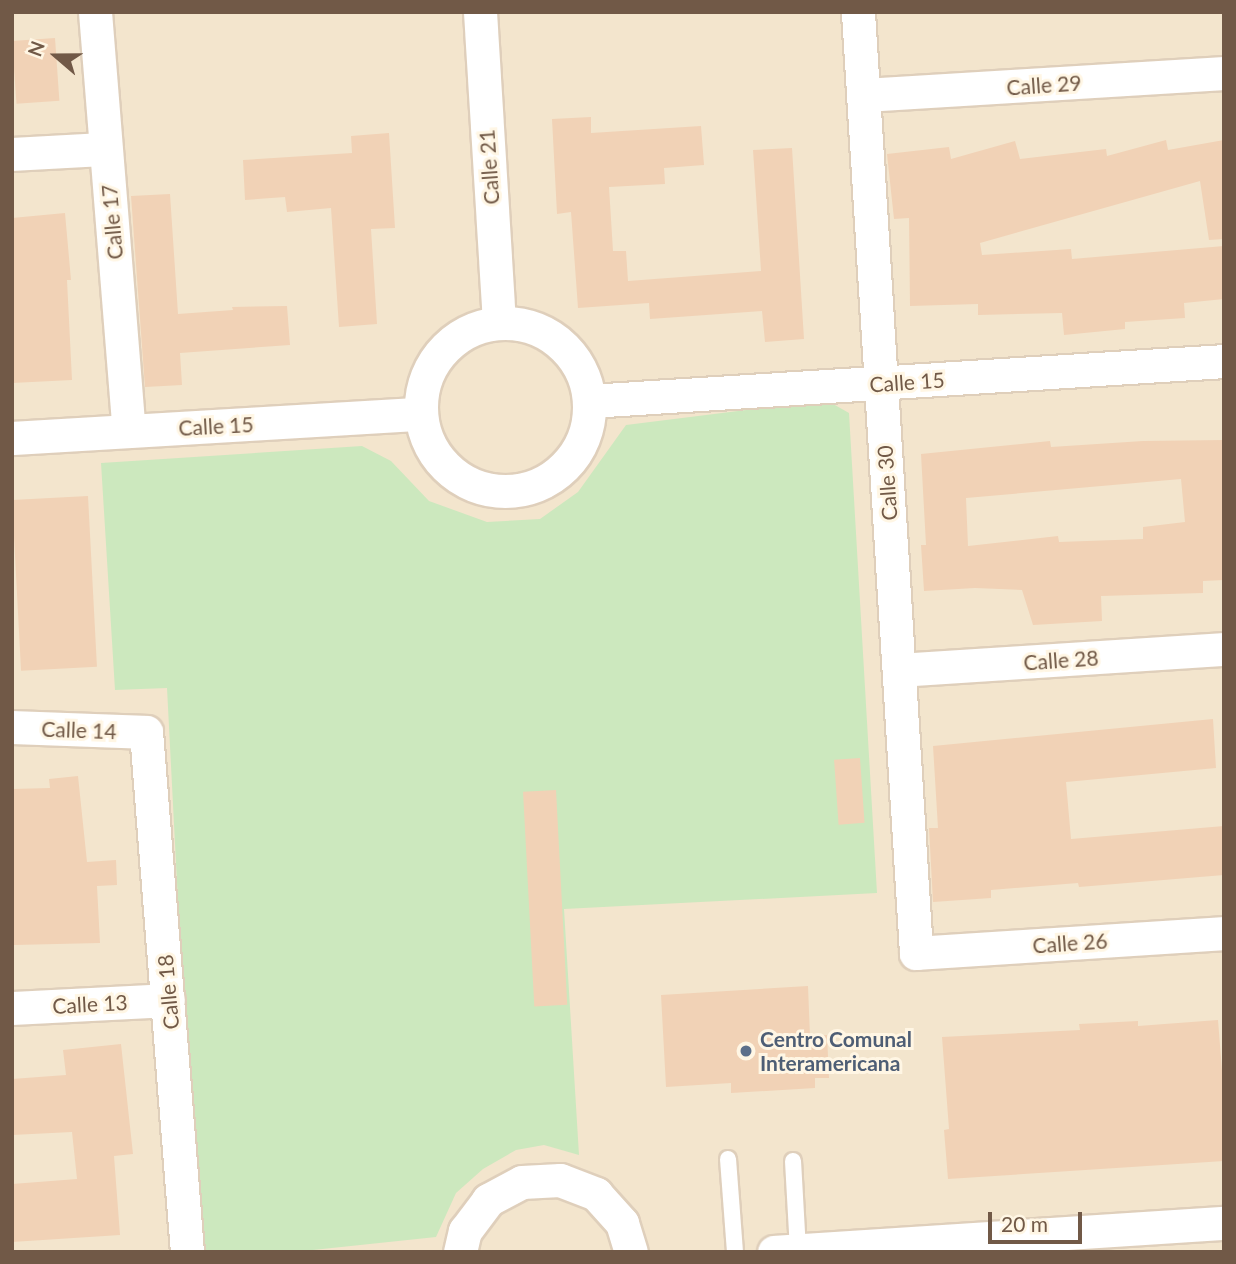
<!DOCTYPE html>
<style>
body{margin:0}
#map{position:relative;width:1236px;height:1264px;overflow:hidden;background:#fcf3de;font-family:Lato,sans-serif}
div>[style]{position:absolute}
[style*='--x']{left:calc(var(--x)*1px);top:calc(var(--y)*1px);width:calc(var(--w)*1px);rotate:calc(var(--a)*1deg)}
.residential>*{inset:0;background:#f3e5cd;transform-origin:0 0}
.green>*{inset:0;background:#cce8be}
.building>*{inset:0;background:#f1d2b6;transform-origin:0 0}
.roads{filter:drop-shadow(2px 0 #dfcfbb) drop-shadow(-2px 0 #dfcfbb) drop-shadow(0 2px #dfcfbb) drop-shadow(0 -2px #dfcfbb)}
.lane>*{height:16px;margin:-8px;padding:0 8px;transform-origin:8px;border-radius:8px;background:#fff}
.street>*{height:33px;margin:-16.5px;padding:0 16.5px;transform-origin:16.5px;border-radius:16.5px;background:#fff}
.street>.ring{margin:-16.5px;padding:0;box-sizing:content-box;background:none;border:33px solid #fff;border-radius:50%}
.dots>*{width:19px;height:19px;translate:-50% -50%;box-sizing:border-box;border:4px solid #fff6e4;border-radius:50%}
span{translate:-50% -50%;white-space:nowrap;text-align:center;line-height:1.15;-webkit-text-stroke:6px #fff6e4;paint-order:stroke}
.street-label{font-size:21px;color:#715947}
.service-label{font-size:21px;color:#4e5e75;font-weight:700}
.left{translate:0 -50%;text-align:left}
.frame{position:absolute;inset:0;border:14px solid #715947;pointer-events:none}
.north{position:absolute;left:21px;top:21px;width:70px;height:70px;-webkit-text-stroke:5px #fff6e4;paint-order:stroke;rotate:290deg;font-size:19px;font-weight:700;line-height:28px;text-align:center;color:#715947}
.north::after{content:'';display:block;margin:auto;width:24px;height:32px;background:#715947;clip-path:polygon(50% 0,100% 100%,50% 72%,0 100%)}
.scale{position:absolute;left:988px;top:1212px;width:94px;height:32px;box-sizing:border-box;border:4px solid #715947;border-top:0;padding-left:9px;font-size:21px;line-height:24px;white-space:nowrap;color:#715947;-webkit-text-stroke:5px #fff6e4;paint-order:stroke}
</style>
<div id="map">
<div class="residential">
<div style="left:12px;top:12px;width:1212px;height:1240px"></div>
</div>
<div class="green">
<div style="clip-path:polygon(826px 400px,849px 413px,877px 893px,564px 909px,579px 1155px,544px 1145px,516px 1150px,483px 1169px,456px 1193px,436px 1237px,294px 1252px,196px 1252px,167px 688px,115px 690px,101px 463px,362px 446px,391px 461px,429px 501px,487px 522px,540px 519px,578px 492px,626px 425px)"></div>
</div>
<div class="building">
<div style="left:55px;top:38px;width:63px;height:43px;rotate:86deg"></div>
<div style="clip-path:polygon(591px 117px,591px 133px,701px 126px,704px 165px,664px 168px,665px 184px,609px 187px,613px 251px,626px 251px,628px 281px,761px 271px,753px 150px,792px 148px,804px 339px,765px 342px,762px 311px,650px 319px,649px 303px,578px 308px,571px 212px,557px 214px,552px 119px)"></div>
<div style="clip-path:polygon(389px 133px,395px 228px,371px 229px,377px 324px,339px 327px,331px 208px,287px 212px,285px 197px,245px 200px,243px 160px,352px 153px,351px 136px)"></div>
<div style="clip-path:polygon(1166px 140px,1168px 150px,1224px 140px,1224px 239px,1209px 240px,1200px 181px,980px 243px,982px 255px,1071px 249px,1072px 259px,1224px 246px,1224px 299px,1184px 303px,1185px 318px,1125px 322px,1125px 329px,1064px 335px,1062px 313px,978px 315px,978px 304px,910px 306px,909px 218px,894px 219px,887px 154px,949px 147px,951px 159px,1015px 141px,1020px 159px,1106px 149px,1107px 156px)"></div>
<div style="clip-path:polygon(170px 194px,178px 314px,233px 310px,232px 307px,287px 306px,290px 345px,180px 353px,182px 385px,145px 387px,131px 196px)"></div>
<div style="clip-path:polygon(65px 213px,71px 280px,67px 280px,72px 380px,12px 383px,12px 218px)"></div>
<div style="clip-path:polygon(evenodd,1224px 440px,1224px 580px,1203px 581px,1203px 593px,1101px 596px,1102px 621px,1033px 625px,1022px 590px,975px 588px,924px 591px,921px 545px,926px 545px,921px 454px,1050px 441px,1051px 447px,1143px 441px,1224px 440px,1181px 479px,1185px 522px,1143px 527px,1143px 539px,1059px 542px,1058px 536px,968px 546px,966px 498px,1181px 479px)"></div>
<div style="left:88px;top:496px;width:171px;height:76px;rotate:87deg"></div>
<div style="clip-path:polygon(1213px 719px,1216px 768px,1066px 782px,1071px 839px,1224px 826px,1224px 875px,1079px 887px,1078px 883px,991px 890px,991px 898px,933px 902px,929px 828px,938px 828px,933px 746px)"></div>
<div style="left:860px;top:758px;width:65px;height:26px;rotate:86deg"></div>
<div style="clip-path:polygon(78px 776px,87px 862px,116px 860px,117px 885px,97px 886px,100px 943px,14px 945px,12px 789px,50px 788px,49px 779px)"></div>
<div style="left:556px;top:790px;width:215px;height:33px;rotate:87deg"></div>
<div style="clip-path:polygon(808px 986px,810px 1036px,827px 1035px,829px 1078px,815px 1078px,815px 1088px,731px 1093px,731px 1083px,666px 1087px,661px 995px)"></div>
<div style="clip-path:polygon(1218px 1020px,1224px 1096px,1224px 1161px,948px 1179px,944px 1130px,949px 1129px,942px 1037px,1080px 1030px,1079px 1024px,1138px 1021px,1138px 1026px)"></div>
<div style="clip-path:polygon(121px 1044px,133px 1154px,114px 1156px,120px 1235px,12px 1242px,12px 1184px,77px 1179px,72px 1132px,12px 1135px,12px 1079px,66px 1075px,63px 1050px)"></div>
</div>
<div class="roads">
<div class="lane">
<div style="--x:728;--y:1159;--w:93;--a:85.7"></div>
<div style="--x:793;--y:1161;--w:89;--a:86.8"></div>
</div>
<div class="street">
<div style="--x:95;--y:12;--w:420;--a:85.4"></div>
<div style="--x:480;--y:12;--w:310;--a:86.5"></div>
<div style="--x:858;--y:12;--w:943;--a:86.47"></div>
<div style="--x:916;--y:953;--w:309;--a:-3.7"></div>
<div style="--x:864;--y:95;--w:361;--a:-3.5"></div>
<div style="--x:12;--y:154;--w:93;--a:-3.1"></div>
<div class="ring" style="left:421px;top:323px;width:135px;height:135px"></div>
<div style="--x:589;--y:401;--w:636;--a:-3.6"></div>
<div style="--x:12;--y:438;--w:409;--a:-3.4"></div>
<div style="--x:899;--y:670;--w:326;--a:-3.7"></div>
<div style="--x:12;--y:727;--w:134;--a:2.1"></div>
<div style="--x:146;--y:732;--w:522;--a:85.49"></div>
<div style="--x:12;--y:1008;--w:156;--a:-2.9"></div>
<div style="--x:460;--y:1252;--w:22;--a:-77"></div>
<div style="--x:465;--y:1231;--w:39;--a:-53"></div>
<div style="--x:488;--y:1200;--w:38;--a:-28"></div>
<div style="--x:522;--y:1182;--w:38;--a:-3"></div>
<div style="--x:560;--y:1180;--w:39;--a:21"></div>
<div style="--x:596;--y:1194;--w:39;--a:48"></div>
<div style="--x:622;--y:1223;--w:30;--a:73"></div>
<div style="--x:774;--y:1252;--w:451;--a:-3.7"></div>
</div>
</div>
<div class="dots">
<div style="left:746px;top:1051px;background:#5c6f8a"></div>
</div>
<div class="street-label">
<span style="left:1044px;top:85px;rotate:-4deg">Calle 29</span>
<span style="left:489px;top:167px;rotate:-94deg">Calle 21</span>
<span style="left:112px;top:222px;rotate:-95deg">Calle 17</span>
<span style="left:907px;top:382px;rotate:-4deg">Calle 15</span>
<span style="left:216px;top:426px;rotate:-3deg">Calle 15</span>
<span style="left:887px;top:483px;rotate:-94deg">Calle 30</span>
<span style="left:1061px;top:660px;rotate:-4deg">Calle 28</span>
<span style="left:79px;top:730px;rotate:2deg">Calle 14</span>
<span style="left:1070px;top:943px;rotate:-4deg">Calle 26</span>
<span style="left:168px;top:992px;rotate:-95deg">Calle 18</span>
<span style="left:90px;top:1004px;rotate:-3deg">Calle 13</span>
</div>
<div class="service-label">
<span class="left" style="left:760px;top:1051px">Centro Comunal<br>Interamericana</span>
</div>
<div class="frame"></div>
<div class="north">N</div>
<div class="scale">20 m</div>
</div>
